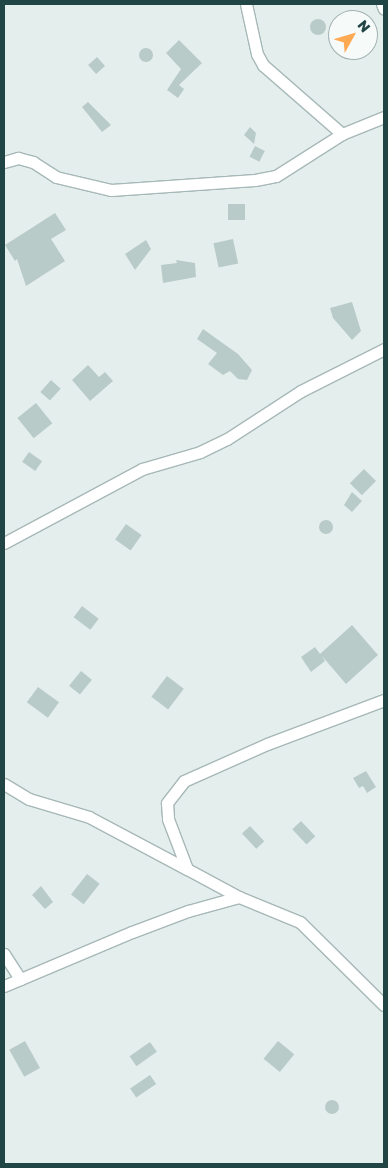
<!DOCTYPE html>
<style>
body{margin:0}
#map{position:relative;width:388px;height:1168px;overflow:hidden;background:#e4efed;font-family:"Golos Text",sans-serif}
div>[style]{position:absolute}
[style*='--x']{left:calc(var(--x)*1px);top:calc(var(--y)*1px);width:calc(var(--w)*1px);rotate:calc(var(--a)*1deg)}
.building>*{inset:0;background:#b9cbc8;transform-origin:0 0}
.round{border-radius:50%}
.roads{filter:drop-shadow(1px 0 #a6b8b7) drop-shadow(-1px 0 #a6b8b7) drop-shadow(0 1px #a6b8b7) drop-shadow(0 -1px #a6b8b7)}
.street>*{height:11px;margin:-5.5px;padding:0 5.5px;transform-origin:5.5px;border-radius:5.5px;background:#fff}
span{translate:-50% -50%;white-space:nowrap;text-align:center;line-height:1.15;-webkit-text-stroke:5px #f6fbfa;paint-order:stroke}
.frame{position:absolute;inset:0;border:5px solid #214444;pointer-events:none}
.north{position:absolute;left:328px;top:10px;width:50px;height:50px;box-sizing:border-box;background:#f6fbfa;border:1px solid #a1b2b1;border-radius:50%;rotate:51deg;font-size:14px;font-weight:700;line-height:20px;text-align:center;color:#214444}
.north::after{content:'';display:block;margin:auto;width:18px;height:22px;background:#ffa953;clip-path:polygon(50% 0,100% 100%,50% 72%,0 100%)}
</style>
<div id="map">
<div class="building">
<div class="round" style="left:310px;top:19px;width:16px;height:16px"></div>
<div style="clip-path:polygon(179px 40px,202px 63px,179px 85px,184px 89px,178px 98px,167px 90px,181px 69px,166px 53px)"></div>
<div class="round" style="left:139px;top:48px;width:14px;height:14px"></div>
<div style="left:97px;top:57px;width:12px;height:12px;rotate:48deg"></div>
<div style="clip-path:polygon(88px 102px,111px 125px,102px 132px,82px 107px)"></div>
<div style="clip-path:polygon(250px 127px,256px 133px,254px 144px,244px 135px)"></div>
<div style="left:255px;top:146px;width:11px;height:12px;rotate:27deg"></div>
<div style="left:228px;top:204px;width:17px;height:16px"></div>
<div style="clip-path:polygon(55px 213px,66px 230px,51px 239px,65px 261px,26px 286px,17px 259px,15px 261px,5px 245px)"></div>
<div style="left:233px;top:239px;width:25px;height:20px;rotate:78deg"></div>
<div style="clip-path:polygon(146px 240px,151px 249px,135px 270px,125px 254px)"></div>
<div style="clip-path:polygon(176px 260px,195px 263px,196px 277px,163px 283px,161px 265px,177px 263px)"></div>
<div style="clip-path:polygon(352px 302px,361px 331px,352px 340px,333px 318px,330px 308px)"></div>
<div style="clip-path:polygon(203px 329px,238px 354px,252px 370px,247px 380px,238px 379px,230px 371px,223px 375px,208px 364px,217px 353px,197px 339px)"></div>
<div style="clip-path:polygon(88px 365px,99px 377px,105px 372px,113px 381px,90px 401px,72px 380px)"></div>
<div style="left:51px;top:380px;width:13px;height:16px;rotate:42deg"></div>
<div style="left:36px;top:403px;width:26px;height:24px;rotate:51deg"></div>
<div style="left:29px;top:452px;width:16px;height:12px;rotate:35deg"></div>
<div style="left:364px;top:469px;width:17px;height:20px;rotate:45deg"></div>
<div style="clip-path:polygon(352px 492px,362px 501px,352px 512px,344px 505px)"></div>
<div class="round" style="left:319px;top:520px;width:14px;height:14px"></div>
<div style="left:126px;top:524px;width:19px;height:19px;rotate:35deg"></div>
<div style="left:82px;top:606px;width:21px;height:14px;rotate:37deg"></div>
<div style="clip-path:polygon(352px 625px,378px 655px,346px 684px,322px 656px,325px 661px,311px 672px,301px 657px,315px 647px,320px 654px)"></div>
<div style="left:81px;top:671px;width:14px;height:19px;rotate:39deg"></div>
<div style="left:167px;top:676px;width:21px;height:26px;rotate:37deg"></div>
<div style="left:38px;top:687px;width:26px;height:19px;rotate:36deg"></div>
<div style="clip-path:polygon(366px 771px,376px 787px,367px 793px,363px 786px,359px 788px,353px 778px)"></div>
<div style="left:301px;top:821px;width:21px;height:12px;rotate:47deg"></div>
<div style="left:250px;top:826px;width:21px;height:11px;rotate:47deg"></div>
<div style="left:87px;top:874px;width:16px;height:26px;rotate:38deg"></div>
<div style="clip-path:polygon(41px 886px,53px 902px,45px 909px,32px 895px)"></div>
<div style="left:25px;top:1041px;width:31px;height:18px;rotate:61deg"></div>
<div style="left:278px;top:1041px;width:21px;height:23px;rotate:39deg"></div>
<div style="left:150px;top:1042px;width:12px;height:25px;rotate:55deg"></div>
<div style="left:150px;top:1075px;width:11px;height:24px;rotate:56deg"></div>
<div class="round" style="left:325px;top:1100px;width:14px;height:14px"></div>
</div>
<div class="roads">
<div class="street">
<div style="--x:246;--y:4;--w:51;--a:77.6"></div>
<div style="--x:257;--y:54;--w:13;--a:61"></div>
<div style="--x:263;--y:65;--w:105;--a:41.1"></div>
<div style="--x:382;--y:4;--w:5;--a:68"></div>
<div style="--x:4;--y:162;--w:15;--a:-16"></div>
<div style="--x:18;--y:158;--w:16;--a:15"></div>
<div style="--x:33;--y:162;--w:27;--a:33"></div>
<div style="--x:56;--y:177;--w:57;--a:13.3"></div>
<div style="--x:111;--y:190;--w:144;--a:-4"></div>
<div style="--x:255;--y:180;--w:21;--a:-11"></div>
<div style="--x:276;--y:176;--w:78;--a:-32.5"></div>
<div style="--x:342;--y:134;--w:45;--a:-22"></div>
<div style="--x:4;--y:543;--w:157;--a:-28.2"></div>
<div style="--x:142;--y:469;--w:60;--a:-16.3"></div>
<div style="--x:200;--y:452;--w:30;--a:-26"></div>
<div style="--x:227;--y:439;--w:88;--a:-33"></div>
<div style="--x:301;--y:391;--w:93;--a:-26.8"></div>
<div style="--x:384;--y:700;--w:125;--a:159.4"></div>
<div style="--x:267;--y:744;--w:91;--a:156"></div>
<div style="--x:184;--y:781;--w:28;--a:128"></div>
<div style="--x:167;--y:803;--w:16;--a:86"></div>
<div style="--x:168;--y:819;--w:53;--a:69.2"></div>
<div style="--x:187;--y:869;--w:59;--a:28.3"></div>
<div style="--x:239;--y:897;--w:66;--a:22.3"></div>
<div style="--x:300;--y:922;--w:118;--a:44.7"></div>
<div style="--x:4;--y:784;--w:29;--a:31"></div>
<div style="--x:29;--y:799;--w:63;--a:16.7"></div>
<div style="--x:89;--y:817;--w:111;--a:28"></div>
<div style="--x:4;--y:954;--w:30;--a:57"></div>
<div style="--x:4;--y:986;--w:139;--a:-22.9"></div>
<div style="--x:132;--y:932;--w:60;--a:-20.6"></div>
<div style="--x:188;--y:911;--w:53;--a:-15.4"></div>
</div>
</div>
<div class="frame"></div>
<div class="north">N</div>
</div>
